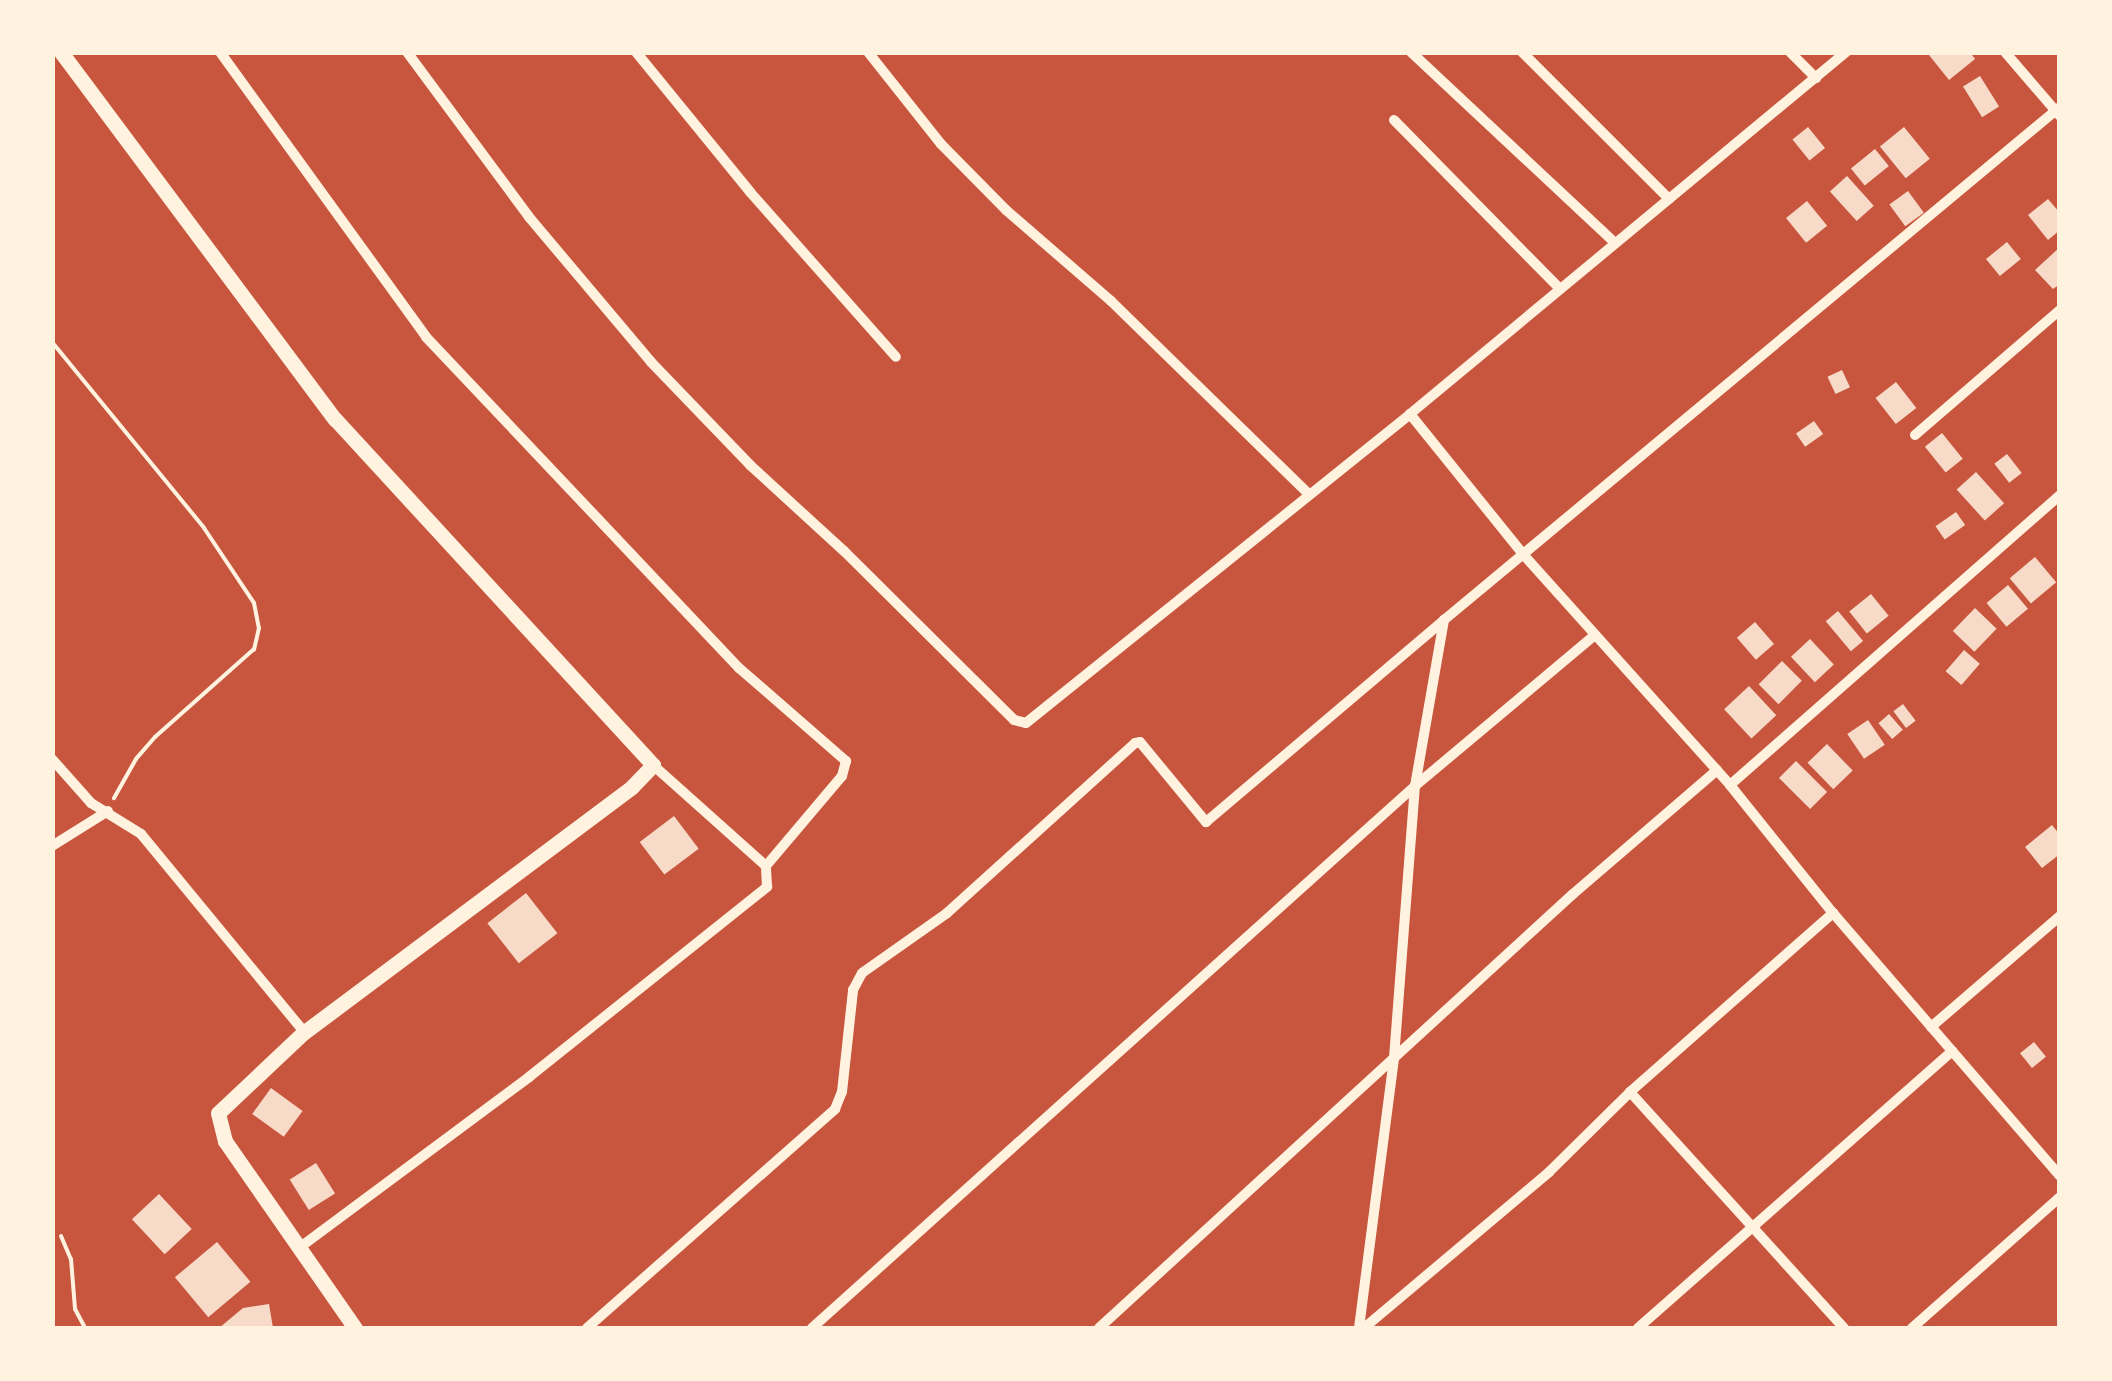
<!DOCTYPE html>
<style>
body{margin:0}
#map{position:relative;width:2112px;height:1381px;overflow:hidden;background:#c8553d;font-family:"Noto Sans",sans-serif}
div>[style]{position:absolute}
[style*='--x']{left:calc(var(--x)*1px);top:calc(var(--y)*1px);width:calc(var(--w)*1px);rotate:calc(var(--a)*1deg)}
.building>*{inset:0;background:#f7dbc8;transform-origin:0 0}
.path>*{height:4px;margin:-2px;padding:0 2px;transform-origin:2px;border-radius:2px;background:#fff3e0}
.minor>*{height:10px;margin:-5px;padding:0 5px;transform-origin:5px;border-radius:5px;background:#fff3e0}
.tertiary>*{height:15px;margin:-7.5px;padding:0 7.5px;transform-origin:7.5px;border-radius:7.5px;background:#fff3e0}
span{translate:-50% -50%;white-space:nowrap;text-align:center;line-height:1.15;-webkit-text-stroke:9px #fff3e0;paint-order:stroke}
.frame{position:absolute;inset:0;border:55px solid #fff3e0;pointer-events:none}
</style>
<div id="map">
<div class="building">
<div style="clip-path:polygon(1933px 52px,1970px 52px,1975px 59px,1949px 80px,1929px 55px)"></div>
<div style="left:1980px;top:76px;width:36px;height:20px;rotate:58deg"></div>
<div style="left:1808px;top:127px;width:27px;height:20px;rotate:51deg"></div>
<div style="left:1904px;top:127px;width:41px;height:31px;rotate:51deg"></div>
<div style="left:1875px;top:149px;width:22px;height:31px;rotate:51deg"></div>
<div style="left:1847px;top:176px;width:40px;height:23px;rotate:48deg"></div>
<div style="left:1908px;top:191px;width:27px;height:23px;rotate:54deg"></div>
<div style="clip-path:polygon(2048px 199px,2060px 213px,2060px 230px,2048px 240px,2028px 215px)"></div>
<div style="left:1807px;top:201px;width:32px;height:27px;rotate:51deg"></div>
<div style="left:2007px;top:242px;width:22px;height:27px;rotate:51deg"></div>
<div style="clip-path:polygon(2060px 247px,2060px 284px,2053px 289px,2035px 270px)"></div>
<div style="left:1842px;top:370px;width:19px;height:16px;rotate:65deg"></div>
<div style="left:1896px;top:382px;width:33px;height:26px;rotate:52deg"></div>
<div style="left:1814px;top:421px;width:16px;height:22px;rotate:55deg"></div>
<div style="left:1942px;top:433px;width:33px;height:22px;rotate:51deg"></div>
<div style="left:2007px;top:454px;width:24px;height:16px;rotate:52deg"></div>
<div style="left:1976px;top:472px;width:42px;height:26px;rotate:48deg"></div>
<div style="left:1956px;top:512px;width:16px;height:25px;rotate:55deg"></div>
<div style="left:2035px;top:557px;width:33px;height:33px;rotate:50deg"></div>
<div style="left:2008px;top:585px;width:31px;height:28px;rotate:50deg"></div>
<div style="left:1871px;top:594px;width:28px;height:28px;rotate:51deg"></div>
<div style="left:1975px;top:608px;width:30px;height:32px;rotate:44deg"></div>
<div style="left:1838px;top:611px;width:39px;height:16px;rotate:50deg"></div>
<div style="left:1755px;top:622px;width:29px;height:24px;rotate:49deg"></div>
<div style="left:1810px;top:639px;width:35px;height:26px;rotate:47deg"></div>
<div style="left:1964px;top:650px;width:21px;height:28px;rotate:41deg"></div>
<div style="left:1782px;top:661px;width:28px;height:33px;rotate:45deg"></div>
<div style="left:1749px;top:686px;width:40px;height:34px;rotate:47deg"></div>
<div style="left:1903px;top:704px;width:21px;height:12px;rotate:53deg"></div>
<div style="left:1889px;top:714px;width:21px;height:14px;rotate:49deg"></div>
<div style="left:1868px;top:720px;width:30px;height:25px;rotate:56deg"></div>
<div style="left:1827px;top:744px;width:37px;height:27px;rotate:46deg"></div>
<div style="left:1796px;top:761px;width:44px;height:24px;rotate:45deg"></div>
<div style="left:674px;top:816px;width:41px;height:43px;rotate:53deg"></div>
<div style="clip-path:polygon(2052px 825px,2060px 835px,2060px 854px,2042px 868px,2025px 847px)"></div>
<div style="left:526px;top:893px;width:51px;height:49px;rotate:52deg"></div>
<div style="left:2034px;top:1042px;width:19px;height:18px;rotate:51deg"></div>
<div style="left:271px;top:1088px;width:39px;height:32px;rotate:36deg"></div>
<div style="left:316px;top:1163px;width:36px;height:31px;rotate:58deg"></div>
<div style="left:159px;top:1194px;width:48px;height:37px;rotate:47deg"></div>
<div style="left:217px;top:1242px;width:52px;height:55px;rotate:50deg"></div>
<div style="clip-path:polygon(269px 1304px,273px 1328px,219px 1328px,243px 1308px)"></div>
</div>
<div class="path">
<div style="--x:52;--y:342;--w:240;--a:50.7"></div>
<div style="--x:204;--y:528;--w:90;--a:56.3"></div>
<div style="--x:254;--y:603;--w:25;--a:79"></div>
<div style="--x:259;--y:628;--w:22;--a:103"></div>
<div style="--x:254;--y:649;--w:132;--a:138.4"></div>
<div style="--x:155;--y:737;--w:29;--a:131"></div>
<div style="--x:136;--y:759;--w:45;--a:119.4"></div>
<div style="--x:61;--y:1236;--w:25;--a:67"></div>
<div style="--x:71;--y:1259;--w:50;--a:85.4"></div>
<div style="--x:75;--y:1309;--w:21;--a:62"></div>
</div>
<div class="minor">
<div style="--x:220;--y:52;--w:352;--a:54.1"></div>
<div style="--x:426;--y:337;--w:456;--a:46.6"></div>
<div style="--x:739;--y:668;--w:142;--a:41"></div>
<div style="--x:846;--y:761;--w:16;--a:105"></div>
<div style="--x:842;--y:776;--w:118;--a:130.2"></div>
<div style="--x:407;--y:52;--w:205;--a:53.5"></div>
<div style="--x:529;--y:217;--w:189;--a:49.9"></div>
<div style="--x:651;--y:362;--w:143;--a:46.1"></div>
<div style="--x:750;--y:465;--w:127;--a:42.5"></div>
<div style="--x:844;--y:551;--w:240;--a:44.8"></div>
<div style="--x:1014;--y:720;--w:12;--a:14"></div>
<div style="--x:1026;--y:723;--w:493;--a:-38.8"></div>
<div style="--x:1410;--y:414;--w:567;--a:-39.7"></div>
<div style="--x:636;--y:52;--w:181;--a:50.8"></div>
<div style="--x:750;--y:192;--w:220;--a:48.5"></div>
<div style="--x:868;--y:52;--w:117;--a:51.6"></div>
<div style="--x:941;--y:144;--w:93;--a:45.4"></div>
<div style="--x:1006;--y:210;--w:139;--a:40.9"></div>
<div style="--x:1111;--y:301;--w:275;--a:44.3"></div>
<div style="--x:1411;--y:52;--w:279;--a:43.1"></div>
<div style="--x:1522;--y:52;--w:208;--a:45"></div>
<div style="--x:1790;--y:52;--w:37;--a:45"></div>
<div style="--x:2005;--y:52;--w:84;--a:49.3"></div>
<div style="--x:1394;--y:120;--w:235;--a:45.5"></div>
<div style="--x:1410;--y:414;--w:179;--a:51.1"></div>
<div style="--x:1522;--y:553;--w:312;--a:48.1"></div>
<div style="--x:1730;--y:785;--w:164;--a:51.2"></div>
<div style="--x:1833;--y:913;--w:347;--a:49.2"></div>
<div style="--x:1915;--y:435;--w:191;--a:-40.8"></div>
<div style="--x:52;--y:759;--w:59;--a:48.4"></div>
<div style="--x:91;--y:803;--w:59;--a:31.8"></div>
<div style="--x:141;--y:834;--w:256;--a:50.5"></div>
<div style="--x:1730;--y:785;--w:439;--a:-41.3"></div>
<div style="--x:52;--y:846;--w:66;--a:-32"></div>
<div style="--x:1931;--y:1027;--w:170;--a:-40.7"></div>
<div style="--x:1630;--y:1092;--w:319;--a:47.8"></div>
<div style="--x:299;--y:1248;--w:287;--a:-36.6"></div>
<div style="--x:529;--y:1077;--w:305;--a:-38.6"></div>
<div style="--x:767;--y:887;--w:21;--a:-93"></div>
<div style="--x:766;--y:866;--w:152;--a:-138.2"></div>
<div style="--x:587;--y:1328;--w:331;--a:-41.4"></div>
<div style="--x:835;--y:1109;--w:18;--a:-68"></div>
<div style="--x:842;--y:1092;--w:103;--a:-83.8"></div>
<div style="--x:853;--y:990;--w:19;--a:-62"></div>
<div style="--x:862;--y:973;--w:104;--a:-35.2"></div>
<div style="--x:947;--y:913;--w:253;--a:-42.1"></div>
<div style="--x:1135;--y:743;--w:5;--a:-11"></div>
<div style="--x:1140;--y:742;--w:104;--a:50.5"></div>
<div style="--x:1206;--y:822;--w:311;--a:-40.3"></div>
<div style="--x:812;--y:1328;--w:811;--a:-41.95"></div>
<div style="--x:1415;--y:786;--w:235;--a:-40"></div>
<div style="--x:1099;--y:1328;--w:643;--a:-42.48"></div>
<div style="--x:1573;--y:894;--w:190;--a:-40.7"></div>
<div style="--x:1359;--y:1328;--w:272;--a:-82.6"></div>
<div style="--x:1394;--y:1058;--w:273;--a:-85.6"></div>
<div style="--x:1415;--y:786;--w:169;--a:-80.1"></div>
<div style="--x:1444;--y:620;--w:802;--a:-39.79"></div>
<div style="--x:1364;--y:1328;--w:242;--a:-40.1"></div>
<div style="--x:1549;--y:1172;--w:114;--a:-44.6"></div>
<div style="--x:1630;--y:1092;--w:271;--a:-41.4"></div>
<div style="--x:1638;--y:1328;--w:419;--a:-41.4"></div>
<div style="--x:1912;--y:1328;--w:198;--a:-41.5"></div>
</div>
<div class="tertiary">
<div style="--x:61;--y:52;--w:458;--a:53.3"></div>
<div style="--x:335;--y:419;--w:470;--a:47.4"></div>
<div style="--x:653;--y:765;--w:30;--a:134"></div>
<div style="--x:632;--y:787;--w:409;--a:143.2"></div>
<div style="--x:304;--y:1032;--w:118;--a:136.7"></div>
<div style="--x:218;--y:1113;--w:29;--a:76"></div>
<div style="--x:225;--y:1141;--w:228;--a:55.2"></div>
</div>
<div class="frame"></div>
</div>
